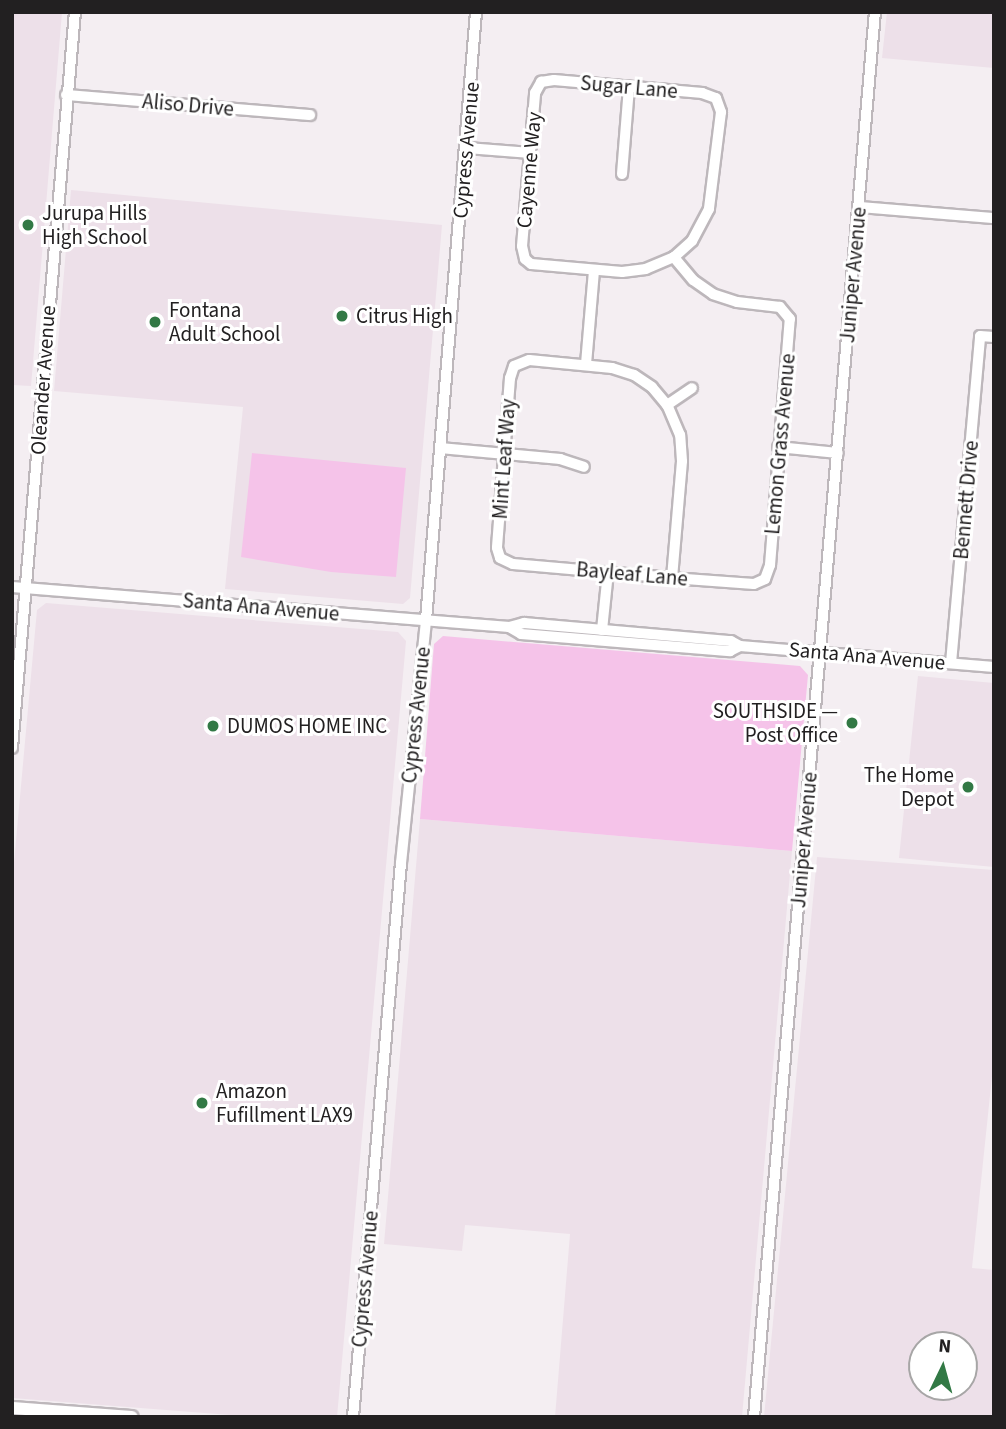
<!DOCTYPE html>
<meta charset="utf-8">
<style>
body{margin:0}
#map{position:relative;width:1006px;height:1429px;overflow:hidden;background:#f4eef2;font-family:"Source Sans 3",sans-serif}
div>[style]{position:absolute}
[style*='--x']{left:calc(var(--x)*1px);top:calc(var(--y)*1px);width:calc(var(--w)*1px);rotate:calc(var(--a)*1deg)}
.built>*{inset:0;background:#ede0e9}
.green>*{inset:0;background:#f5c3e9}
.roads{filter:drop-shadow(2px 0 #bdb7bb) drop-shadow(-2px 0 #bdb7bb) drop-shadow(0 2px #bdb7bb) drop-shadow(0 -2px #bdb7bb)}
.minor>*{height:10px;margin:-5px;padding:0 5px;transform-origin:5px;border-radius:5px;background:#fff}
.major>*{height:12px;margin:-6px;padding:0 6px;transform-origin:6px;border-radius:6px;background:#fff}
.dots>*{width:19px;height:19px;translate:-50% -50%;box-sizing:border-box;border:4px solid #fff;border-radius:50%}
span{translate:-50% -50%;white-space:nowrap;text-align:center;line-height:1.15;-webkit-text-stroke:6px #fff;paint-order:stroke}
.street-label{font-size:21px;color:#222021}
.poi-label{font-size:21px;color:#222021}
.left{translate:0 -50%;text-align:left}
.right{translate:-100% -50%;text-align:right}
.frame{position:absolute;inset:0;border:14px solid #222021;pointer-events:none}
.north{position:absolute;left:908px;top:1331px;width:70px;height:70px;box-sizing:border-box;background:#fff;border:2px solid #a7a6a6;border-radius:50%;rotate:5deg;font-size:19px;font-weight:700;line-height:28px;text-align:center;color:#222021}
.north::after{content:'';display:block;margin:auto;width:24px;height:32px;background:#327945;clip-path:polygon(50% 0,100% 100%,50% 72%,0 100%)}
</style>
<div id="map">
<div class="built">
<div style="clip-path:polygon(12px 12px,62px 12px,31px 386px,12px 385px)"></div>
<div style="clip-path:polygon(887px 12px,994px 12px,994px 68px,882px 58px)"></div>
<div style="clip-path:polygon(71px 190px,442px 225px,410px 598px,403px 604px,225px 589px,243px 407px,54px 391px)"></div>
<div style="clip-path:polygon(46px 603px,398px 632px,406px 641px,337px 1417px,256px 1417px,12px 1398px,12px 885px,37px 610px)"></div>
<div style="clip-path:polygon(918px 676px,994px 683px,994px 867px,899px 858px)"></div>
<div style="clip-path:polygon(420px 819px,792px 851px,742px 1417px,555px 1417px,570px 1234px,465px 1225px,462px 1251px,384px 1244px)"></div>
<div style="clip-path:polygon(evenodd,817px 857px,994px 870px,994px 1057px,972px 1268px,994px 1270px,994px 1417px,764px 1417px,817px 857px,922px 1345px,964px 1345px,964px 1387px,922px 1387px,922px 1345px)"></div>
</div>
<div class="green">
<div style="clip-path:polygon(252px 453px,406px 468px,396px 577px,331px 572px,241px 557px)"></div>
<div style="clip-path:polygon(443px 636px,800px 666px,808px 675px,792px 851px,420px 819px,434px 644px)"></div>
</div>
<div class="roads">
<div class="minor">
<div style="--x:554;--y:80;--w:149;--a:5"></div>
<div style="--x:702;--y:93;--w:15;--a:20"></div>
<div style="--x:716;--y:98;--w:15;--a:70"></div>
<div style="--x:721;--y:112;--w:98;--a:97.1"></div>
<div style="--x:709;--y:209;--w:36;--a:118"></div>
<div style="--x:692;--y:241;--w:24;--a:138"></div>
<div style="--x:674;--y:257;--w:30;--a:157"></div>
<div style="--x:646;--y:269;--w:24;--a:173"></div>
<div style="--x:622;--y:272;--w:91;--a:-175"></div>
<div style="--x:531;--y:264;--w:8;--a:-140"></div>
<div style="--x:525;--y:259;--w:13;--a:-103"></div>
<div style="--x:522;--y:246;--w:154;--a:-85.1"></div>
<div style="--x:535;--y:93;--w:13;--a:-61"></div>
<div style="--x:541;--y:82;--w:13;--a:-9"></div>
<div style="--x:66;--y:95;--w:245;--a:4.7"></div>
<div style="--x:467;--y:148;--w:64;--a:4.5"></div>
<div style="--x:622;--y:174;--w:87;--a:-85.4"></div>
<div style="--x:859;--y:207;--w:135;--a:4.7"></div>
<div style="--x:586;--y:364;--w:94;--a:-85.1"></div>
<div style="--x:667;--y:405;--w:30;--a:-34"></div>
<div style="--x:778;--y:447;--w:60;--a:5.7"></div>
<div style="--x:440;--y:448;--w:121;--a:5.2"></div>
<div style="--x:560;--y:459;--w:25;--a:18"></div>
<div style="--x:672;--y:578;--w:117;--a:-85.1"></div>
<div style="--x:682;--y:461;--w:26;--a:-94"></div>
<div style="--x:680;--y:435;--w:33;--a:-113"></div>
<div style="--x:667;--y:405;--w:23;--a:-130"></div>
<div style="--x:652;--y:387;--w:22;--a:-146"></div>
<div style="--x:634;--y:375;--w:23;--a:-162"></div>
<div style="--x:612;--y:368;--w:83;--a:-174.5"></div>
<div style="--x:529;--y:360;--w:16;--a:158"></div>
<div style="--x:514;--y:366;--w:13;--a:108"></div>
<div style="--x:510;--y:378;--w:170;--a:94.4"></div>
<div style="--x:497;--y:548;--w:10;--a:73"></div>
<div style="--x:500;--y:558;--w:14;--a:25"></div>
<div style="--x:513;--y:564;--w:160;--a:5"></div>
<div style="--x:672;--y:578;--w:82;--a:4.2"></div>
<div style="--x:754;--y:584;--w:12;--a:-24"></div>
<div style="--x:765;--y:579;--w:15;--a:-70"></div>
<div style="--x:770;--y:565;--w:247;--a:-85.4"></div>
<div style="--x:790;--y:319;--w:16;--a:-130"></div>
<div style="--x:780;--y:307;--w:43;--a:-173.4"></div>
<div style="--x:737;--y:302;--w:25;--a:-162"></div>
<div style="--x:713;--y:294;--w:24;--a:-145"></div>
<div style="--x:693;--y:280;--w:30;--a:-130"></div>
<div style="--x:12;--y:587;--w:499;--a:4.6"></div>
<div style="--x:509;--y:627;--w:16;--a:-15"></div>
<div style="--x:524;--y:623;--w:208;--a:5"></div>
<div style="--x:731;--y:641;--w:10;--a:29"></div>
<div style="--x:740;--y:646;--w:255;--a:4.7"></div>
<div style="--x:509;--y:627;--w:14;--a:30"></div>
<div style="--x:521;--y:634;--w:210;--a:4.7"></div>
<div style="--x:730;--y:651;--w:11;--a:-27"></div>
<div style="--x:602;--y:630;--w:58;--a:-84.1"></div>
<div style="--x:951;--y:663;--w:328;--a:-84.9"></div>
<div style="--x:980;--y:336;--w:14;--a:4"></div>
<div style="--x:12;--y:748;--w:739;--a:-85.11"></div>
<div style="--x:353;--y:1417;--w:556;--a:-85.05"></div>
<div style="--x:401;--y:863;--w:244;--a:-84.1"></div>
<div style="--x:426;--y:620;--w:610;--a:-85.3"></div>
<div style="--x:754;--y:1417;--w:1410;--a:-85.08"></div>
</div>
<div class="major">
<div style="--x:12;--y:1408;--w:120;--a:4.3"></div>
</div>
</div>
<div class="dots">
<div style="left:28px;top:225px;background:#327945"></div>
<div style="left:342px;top:316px;background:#327945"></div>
<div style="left:155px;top:322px;background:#327945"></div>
<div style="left:852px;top:723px;background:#327945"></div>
<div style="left:213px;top:726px;background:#327945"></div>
<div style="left:968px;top:787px;background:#327945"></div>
<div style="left:202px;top:1103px;background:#327945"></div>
</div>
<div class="street-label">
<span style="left:629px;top:87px;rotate:5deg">Sugar Lane</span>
<span style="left:188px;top:105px;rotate:5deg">Aliso Drive</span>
<span style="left:466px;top:150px;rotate:-85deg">Cypress Avenue</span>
<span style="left:529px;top:170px;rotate:-85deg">Cayenne Way</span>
<span style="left:853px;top:275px;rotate:-85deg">Juniper Avenue</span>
<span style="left:43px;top:380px;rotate:-86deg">Oleander Avenue</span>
<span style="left:780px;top:444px;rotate:-85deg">Lemon Grass Avenue</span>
<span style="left:504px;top:459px;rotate:-86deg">Mint Leaf Way</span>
<span style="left:966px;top:500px;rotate:-85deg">Bennett Drive</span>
<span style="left:632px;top:574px;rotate:5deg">Bayleaf Lane</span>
<span style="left:261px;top:607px;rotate:5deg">Santa Ana Avenue</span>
<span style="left:867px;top:656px;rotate:5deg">Santa Ana Avenue</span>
<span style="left:416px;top:715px;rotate:-84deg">Cypress Avenue</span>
<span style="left:804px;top:840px;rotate:-85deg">Juniper Avenue</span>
<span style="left:365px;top:1279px;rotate:-85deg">Cypress Avenue</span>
</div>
<div class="poi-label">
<span class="left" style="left:42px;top:225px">Jurupa Hills<br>High School</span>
<span class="left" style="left:169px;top:322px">Fontana<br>Adult School</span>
<span class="left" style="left:356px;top:316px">Citrus High</span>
<span class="right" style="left:838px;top:723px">SOUTHSIDE —<br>Post Office</span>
<span class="left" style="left:227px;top:726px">DUMOS HOME INC</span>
<span class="right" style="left:954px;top:787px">The Home<br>Depot</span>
<span class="left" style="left:216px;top:1103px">Amazon<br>Fufillment LAX9</span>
</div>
<div class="frame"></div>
<div class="north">N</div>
</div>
